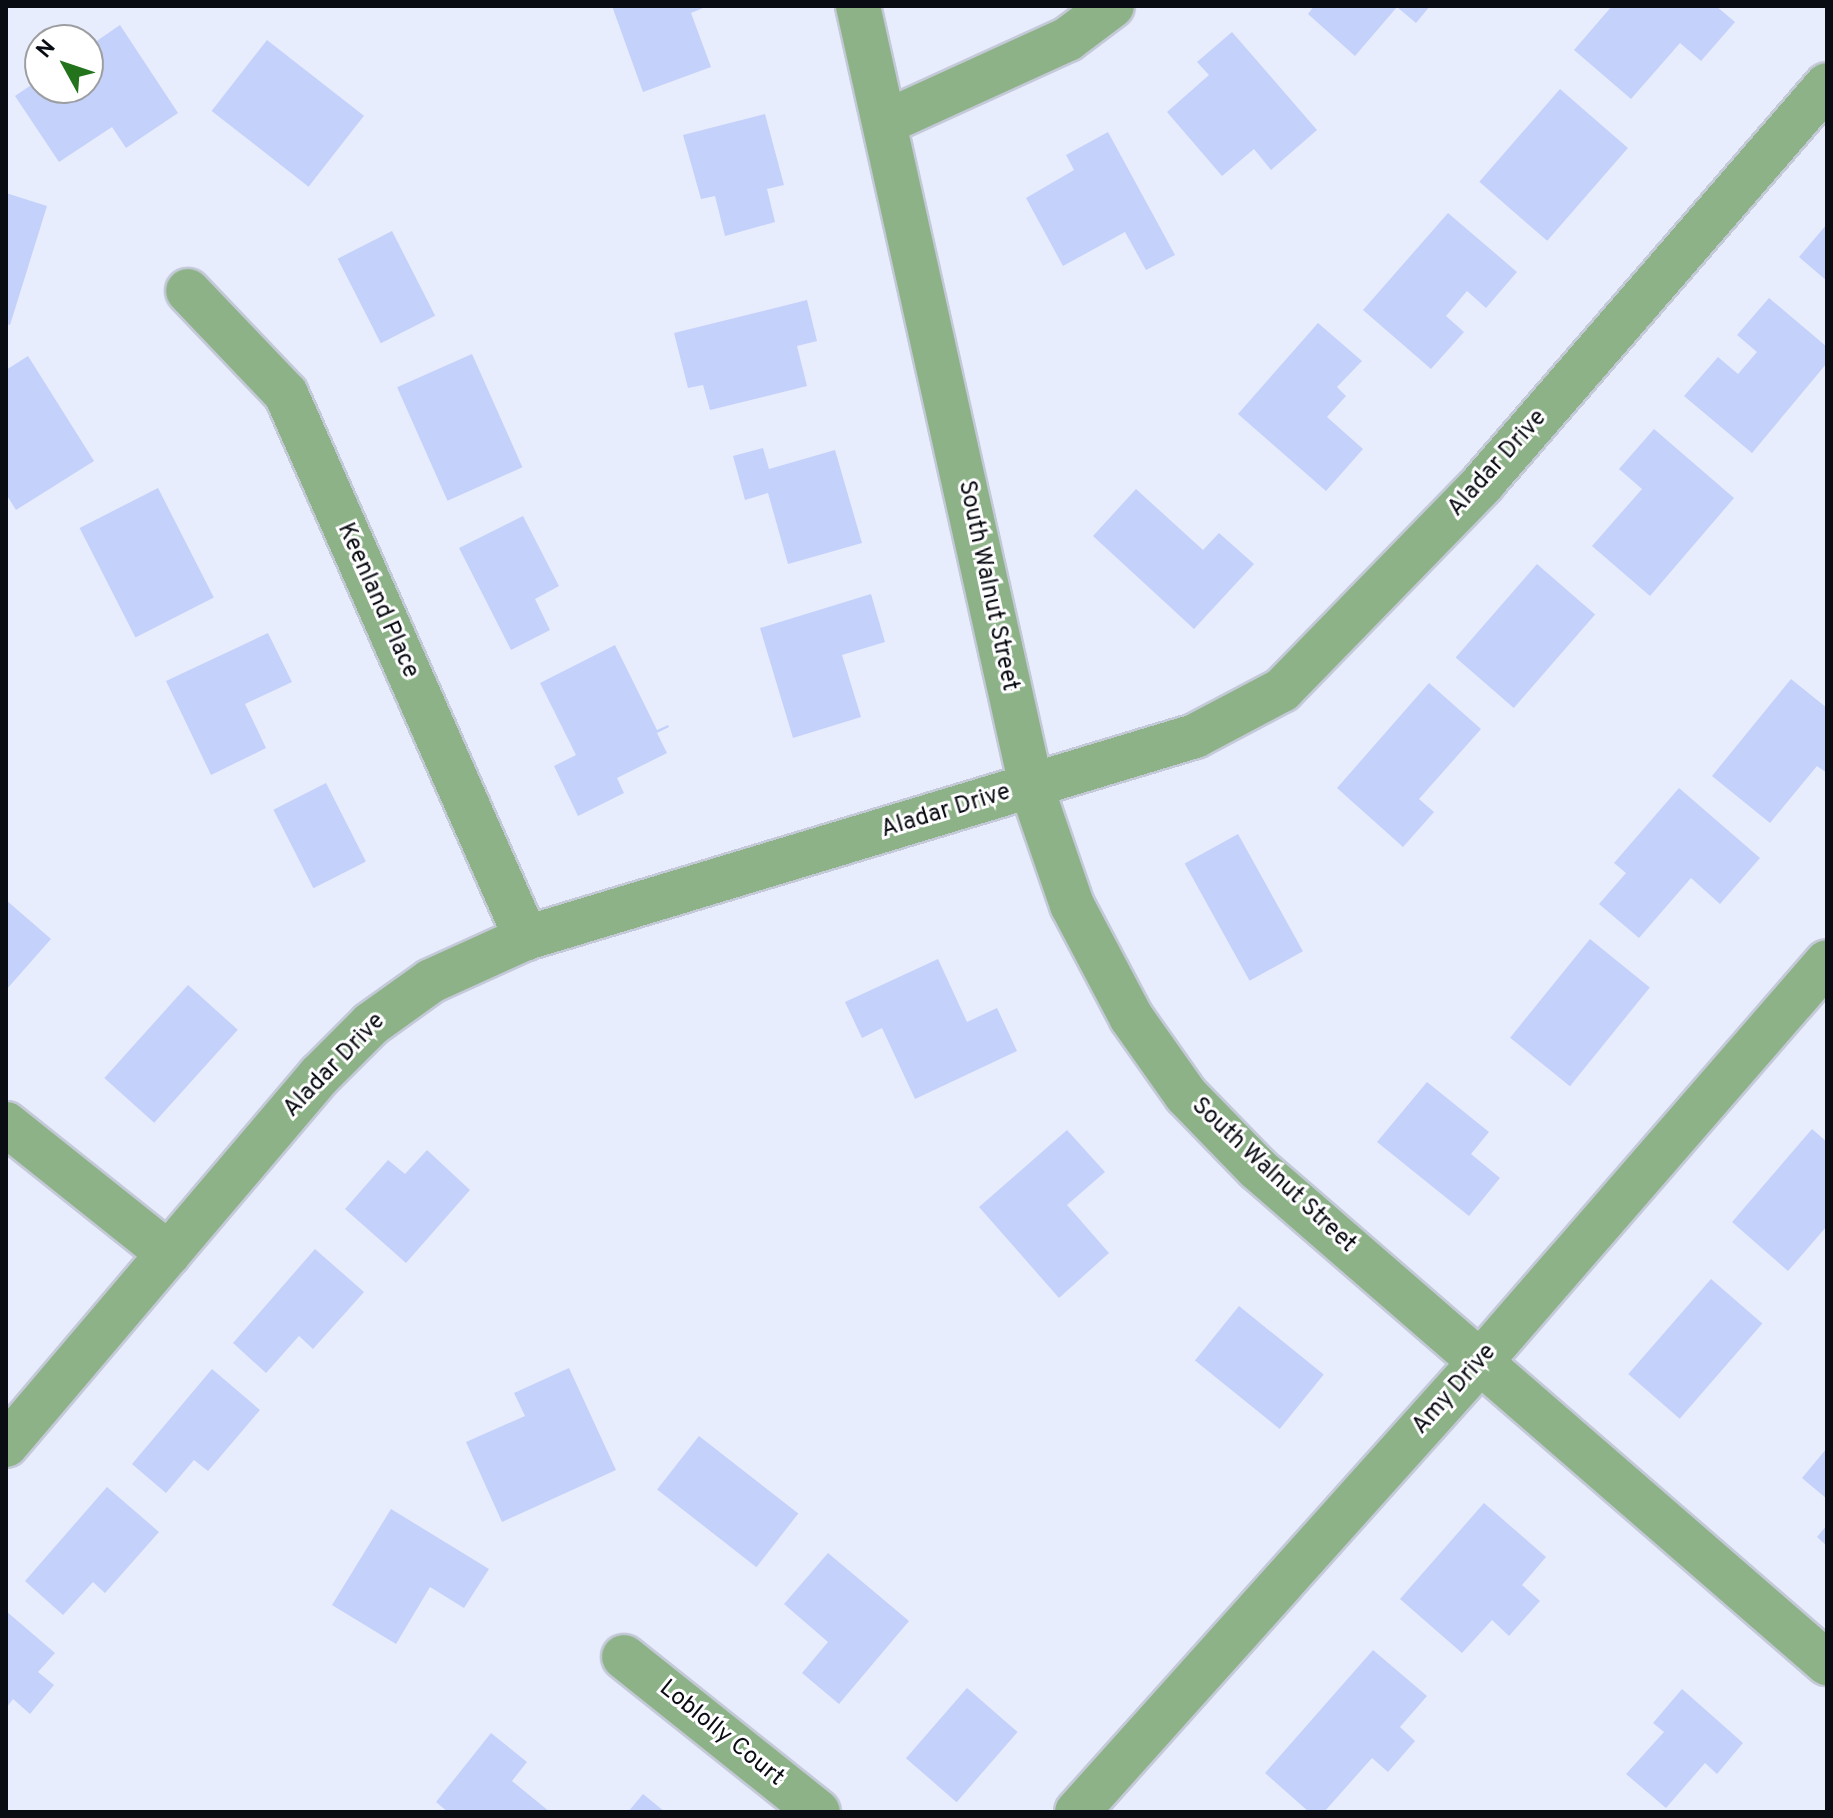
<!DOCTYPE html>
<style>
body{margin:0}
#map{position:relative;width:1833px;height:1818px;overflow:hidden;background:#e7edfd;font-family:Overpass,sans-serif}
div>[style]{position:absolute}
[style*='--x']{left:calc(var(--x)*1px);top:calc(var(--y)*1px);width:calc(var(--w)*1px);rotate:calc(var(--a)*1deg)}
.building>*{inset:0;background:#c4d1fa;transform-origin:0 0}
.roads{filter:drop-shadow(2px 0 #c4c9d8) drop-shadow(-2px 0 #c4c9d8) drop-shadow(0 2px #c4c9d8) drop-shadow(0 -2px #c4c9d8)}
.minor>*{height:44px;margin:-22px;padding:0 22px;transform-origin:22px;border-radius:22px;background:#8db288}
span{translate:-50% -50%;white-space:nowrap;text-align:center;line-height:1.15;-webkit-text-stroke:6px #fff;paint-order:stroke}
.street-label{font-size:24px;color:#0a0c13}
.frame{position:absolute;inset:0;border:8px solid #0a0c13;pointer-events:none}
.north{position:absolute;left:24px;top:24px;width:80px;height:80px;box-sizing:border-box;background:#fff;border:2px solid #9d9ea1;border-radius:50%;rotate:310deg;font-size:22px;font-weight:700;line-height:32px;text-align:center;color:#0a0c13}
.north::after{content:'';display:block;margin:auto;width:28px;height:36px;background:#22731b;clip-path:polygon(50% 0,100% 100%,50% 72%,0 100%)}
</style>
<div id="map">
<div class="building">
<div style="clip-path:polygon(612px 6px,708px 6px,691px 13px,711px 67px,643px 92px)"></div>
<div style="clip-path:polygon(1314px 6px,1430px 6px,1416px 23px,1397px 7px,1355px 56px,1308px 14px)"></div>
<div style="clip-path:polygon(1612px 6px,1716px 6px,1735px 22px,1701px 61px,1680px 43px,1631px 99px,1574px 50px)"></div>
<div style="clip-path:polygon(120px 25px,178px 113px,126px 148px,112px 127px,59px 162px,15px 96px,40px 79px,40px 88px,88px 88px,88px 47px)"></div>
<div style="clip-path:polygon(1232px 32px,1317px 130px,1271px 170px,1254px 149px,1222px 176px,1167px 112px,1209px 75px,1197px 62px)"></div>
<div style="left:267px;top:40px;width:123px;height:90px;rotate:38deg"></div>
<div style="left:1560px;top:89px;width:90px;height:123px;rotate:41deg"></div>
<div style="clip-path:polygon(765px 114px,784px 185px,767px 189px,775px 222px,725px 236px,715px 196px,701px 199px,683px 135px)"></div>
<div style="clip-path:polygon(1108px 132px,1175px 255px,1146px 270px,1125px 232px,1063px 266px,1026px 198px,1074px 170px,1066px 155px)"></div>
<div style="clip-path:polygon(6px 193px,47px 206px,10px 325px,6px 324px)"></div>
<div style="clip-path:polygon(1448px 213px,1517px 272px,1486px 308px,1467px 291px,1446px 316px,1464px 332px,1431px 369px,1363px 310px)"></div>
<div style="clip-path:polygon(1827px 224px,1827px 281px,1799px 257px)"></div>
<div style="left:392px;top:231px;width:95px;height:61px;rotate:63deg"></div>
<div style="clip-path:polygon(1769px 298px,1827px 347px,1827px 363px,1752px 453px,1684px 396px,1718px 357px,1738px 374px,1757px 352px,1737px 335px)"></div>
<div style="clip-path:polygon(807px 300px,817px 341px,797px 346px,807px 386px,710px 410px,703px 385px,688px 388px,674px 333px)"></div>
<div style="clip-path:polygon(1318px 323px,1362px 361px,1337px 387px,1346px 396px,1327px 417px,1363px 449px,1326px 491px,1238px 414px)"></div>
<div style="left:472px;top:354px;width:124px;height:82px;rotate:66deg"></div>
<div style="clip-path:polygon(28px 356px,94px 461px,16px 510px,6px 494px,6px 370px)"></div>
<div style="clip-path:polygon(1654px 429px,1734px 498px,1650px 596px,1592px 546px,1642px 489px,1619px 469px)"></div>
<div style="clip-path:polygon(763px 448px,769px 469px,835px 450px,862px 543px,788px 564px,768px 493px,745px 500px,733px 456px)"></div>
<div style="left:158px;top:488px;width:123px;height:88px;rotate:63deg"></div>
<div style="clip-path:polygon(1136px 489px,1203px 550px,1219px 533px,1254px 564px,1194px 629px,1093px 536px)"></div>
<div style="clip-path:polygon(523px 516px,559px 586px,535px 599px,550px 630px,511px 650px,459px 548px)"></div>
<div style="left:1537px;top:564px;width:77px;height:124px;rotate:41deg"></div>
<div style="clip-path:polygon(871px 594px,885px 642px,842px 655px,861px 717px,793px 738px,760px 628px)"></div>
<div style="clip-path:polygon(268px 633px,292px 682px,245px 704px,266px 748px,211px 775px,166px 681px)"></div>
<div style="clip-path:polygon(615px 645px,657px 730px,668px 725px,669px 727px,657px 733px,667px 753px,617px 778px,624px 793px,578px 816px,554px 766px,576px 755px,540px 683px)"></div>
<div style="clip-path:polygon(1791px 679px,1827px 708px,1827px 773px,1817px 766px,1770px 823px,1712px 776px)"></div>
<div style="clip-path:polygon(1429px 683px,1481px 729px,1419px 799px,1434px 812px,1403px 847px,1337px 788px)"></div>
<div style="left:326px;top:783px;width:88px;height:59px;rotate:63deg"></div>
<div style="clip-path:polygon(1679px 788px,1760px 858px,1720px 904px,1691px 878px,1639px 938px,1599px 904px,1626px 873px,1614px 863px)"></div>
<div style="left:1238px;top:834px;width:134px;height:61px;rotate:61deg"></div>
<div style="clip-path:polygon(6px 900px,51px 939px,6px 990px)"></div>
<div style="left:1590px;top:939px;width:77px;height:127px;rotate:39deg"></div>
<div style="clip-path:polygon(938px 959px,967px 1022px,997px 1008px,1017px 1051px,915px 1099px,882px 1028px,862px 1038px,845px 1002px)"></div>
<div style="left:188px;top:985px;width:67px;height:125px;rotate:42deg"></div>
<div style="clip-path:polygon(1427px 1082px,1489px 1132px,1471px 1154px,1500px 1178px,1469px 1216px,1377px 1142px)"></div>
<div style="clip-path:polygon(1812px 1129px,1827px 1142px,1827px 1226px,1788px 1271px,1732px 1222px)"></div>
<div style="clip-path:polygon(1067px 1130px,1105px 1172px,1067px 1205px,1109px 1253px,1059px 1298px,979px 1207px)"></div>
<div style="clip-path:polygon(427px 1150px,470px 1190px,406px 1263px,345px 1209px,388px 1160px,405px 1174px)"></div>
<div style="clip-path:polygon(315px 1249px,364px 1292px,313px 1349px,299px 1336px,266px 1373px,233px 1343px)"></div>
<div style="left:1711px;top:1279px;width:68px;height:126px;rotate:41deg"></div>
<div style="left:1239px;top:1306px;width:109px;height:70px;rotate:39deg"></div>
<div style="clip-path:polygon(569px 1368px,616px 1470px,502px 1522px,466px 1442px,525px 1416px,514px 1393px)"></div>
<div style="clip-path:polygon(212px 1369px,260px 1410px,208px 1471px,194px 1460px,166px 1493px,132px 1464px)"></div>
<div style="left:699px;top:1436px;width:126px;height:68px;rotate:38deg"></div>
<div style="clip-path:polygon(1827px 1448px,1827px 1499px,1802px 1478px)"></div>
<div style="clip-path:polygon(107px 1487px,159px 1532px,105px 1593px,93px 1582px,63px 1615px,25px 1581px)"></div>
<div style="clip-path:polygon(1484px 1503px,1546px 1557px,1522px 1585px,1540px 1601px,1509px 1636px,1492px 1620px,1462px 1653px,1400px 1599px)"></div>
<div style="clip-path:polygon(391px 1509px,489px 1569px,464px 1608px,430px 1587px,396px 1644px,332px 1605px)"></div>
<div style="clip-path:polygon(1827px 1525px,1827px 1546px,1817px 1537px)"></div>
<div style="clip-path:polygon(828px 1553px,909px 1621px,839px 1704px,802px 1673px,828px 1642px,784px 1604px)"></div>
<div style="clip-path:polygon(6px 1611px,55px 1653px,38px 1672px,54px 1685px,30px 1714px,13px 1699px,6px 1708px)"></div>
<div style="clip-path:polygon(1373px 1650px,1427px 1696px,1400px 1727px,1415px 1741px,1388px 1772px,1372px 1758px,1324px 1812px,1309px 1812px,1265px 1773px)"></div>
<div style="left:967px;top:1688px;width:67px;height:93px;rotate:41deg"></div>
<div style="clip-path:polygon(1682px 1689px,1743px 1743px,1717px 1774px,1705px 1763px,1666px 1808px,1626px 1774px,1664px 1732px,1653px 1723px)"></div>
<div style="clip-path:polygon(491px 1733px,527px 1762px,512px 1781px,550px 1812px,448px 1812px,436px 1802px)"></div>
<div style="clip-path:polygon(643px 1794px,665px 1812px,628px 1812px)"></div>
</div>
<div class="roads">
<div class="minor">
<div style="--x:858;--y:6;--w:799;--a:77.49"></div>
<div style="--x:1031;--y:786;--w:126;--a:71"></div>
<div style="--x:1072;--y:905;--w:127;--a:62.2"></div>
<div style="--x:1131;--y:1017;--w:95;--a:54.8"></div>
<div style="--x:1186;--y:1095;--w:103;--a:45.8"></div>
<div style="--x:1258;--y:1169;--w:754;--a:40.96"></div>
<div style="--x:886;--y:122;--w:200;--a:-24.5"></div>
<div style="--x:1068;--y:39;--w:55;--a:-36.9"></div>
<div style="--x:188;--y:291;--w:142;--a:46.4"></div>
<div style="--x:286;--y:394;--w:595;--a:66.19"></div>
<div style="--x:6;--y:1124;--w:208;--a:38.6"></div>
<div style="--x:6;--y:1445;--w:485;--a:-49.7"></div>
<div style="--x:320;--y:1075;--w:72;--a:-45"></div>
<div style="--x:371;--y:1024;--w:74;--a:-35.6"></div>
<div style="--x:431;--y:981;--w:104;--a:-24.4"></div>
<div style="--x:526;--y:938;--w:699;--a:-16.8"></div>
<div style="--x:1195;--y:736;--w:98;--a:-27.9"></div>
<div style="--x:1282;--y:690;--w:289;--a:-45.8"></div>
<div style="--x:1483;--y:483;--w:526;--a:-49.16"></div>
<div style="--x:624;--y:1657;--w:248;--a:38.6"></div>
<div style="--x:1077;--y:1812;--w:605;--a:-48.15"></div>
<div style="--x:1481;--y:1361;--w:528;--a:-49.07"></div>
</div>
</div>
<div class="street-label">
<span style="left:1498px;top:464px;rotate:-48deg">Aladar Drive</span>
<span style="left:987px;top:586px;rotate:78deg">South Walnut Street</span>
<span style="left:377px;top:601px;rotate:66deg">Keenland Place</span>
<span style="left:946px;top:812px;rotate:-17deg">Aladar Drive</span>
<span style="left:335px;top:1066px;rotate:-46deg">Aladar Drive</span>
<span style="left:1273px;top:1176px;rotate:43deg">South Walnut Street</span>
<span style="left:1455px;top:1390px;rotate:-48deg">Amy Drive</span>
<span style="left:721px;top:1734px;rotate:39deg">Loblolly Court</span>
</div>
<div class="frame"></div>
<div class="north">N</div>
</div>
